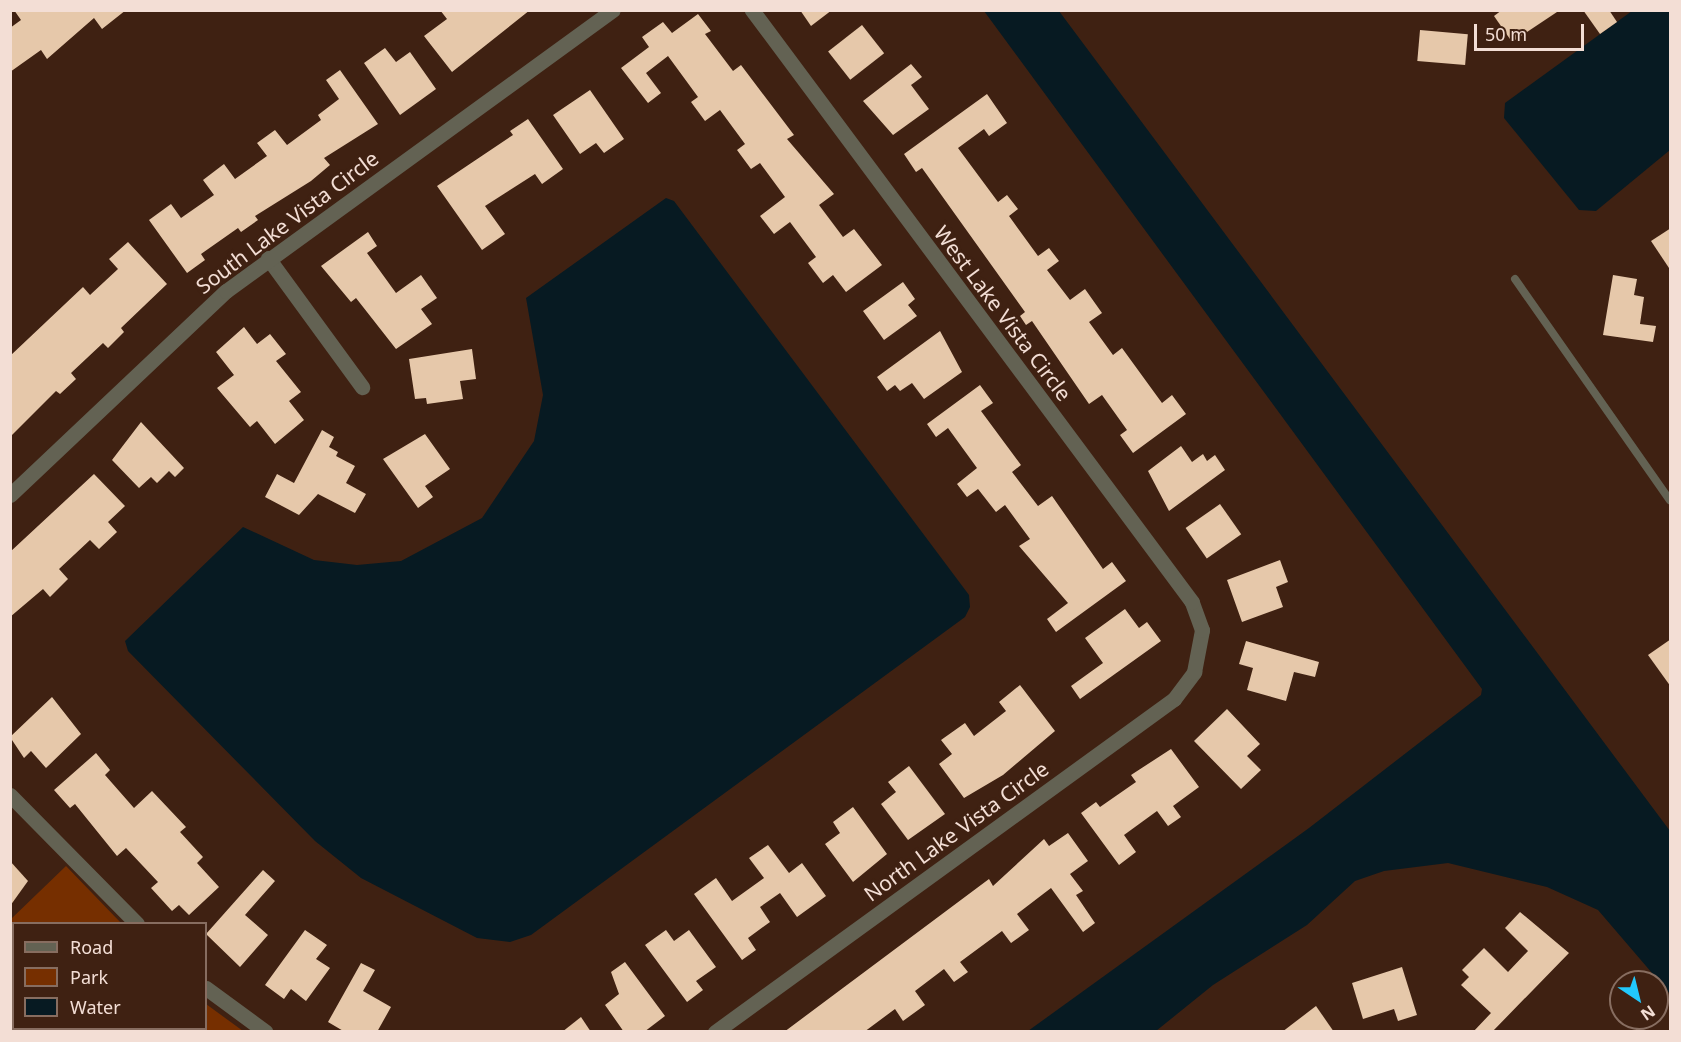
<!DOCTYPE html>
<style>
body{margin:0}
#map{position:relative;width:1681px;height:1042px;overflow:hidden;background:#3f2112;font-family:"Noto Sans",sans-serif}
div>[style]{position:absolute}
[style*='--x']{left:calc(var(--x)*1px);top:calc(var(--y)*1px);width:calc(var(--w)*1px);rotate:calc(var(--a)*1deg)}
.green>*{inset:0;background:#762f00}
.water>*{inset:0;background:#071a22}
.building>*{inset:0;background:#e6c8aa;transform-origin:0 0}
.service>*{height:8px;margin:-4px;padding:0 4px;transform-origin:4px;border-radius:4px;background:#636253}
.minor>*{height:15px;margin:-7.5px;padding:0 7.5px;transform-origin:7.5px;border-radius:7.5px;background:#636253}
span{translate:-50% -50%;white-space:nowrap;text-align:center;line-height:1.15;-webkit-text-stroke:6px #3f2112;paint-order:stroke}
.street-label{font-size:21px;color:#f3ded5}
.frame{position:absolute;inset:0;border:12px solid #f3ded5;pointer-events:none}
.legend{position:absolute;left:12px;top:922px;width:195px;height:108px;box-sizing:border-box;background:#3f2112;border:2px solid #876d60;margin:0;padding:8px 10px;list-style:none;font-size:18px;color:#f3ded5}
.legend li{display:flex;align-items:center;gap:12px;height:30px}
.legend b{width:30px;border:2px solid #876d60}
.north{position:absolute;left:1609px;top:970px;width:60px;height:60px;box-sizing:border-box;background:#3f2112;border:2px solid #876d60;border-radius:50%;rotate:145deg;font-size:16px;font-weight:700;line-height:24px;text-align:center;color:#f3ded5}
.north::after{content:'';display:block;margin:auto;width:21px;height:27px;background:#22c9fd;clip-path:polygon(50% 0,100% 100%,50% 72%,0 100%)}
.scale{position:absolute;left:1474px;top:24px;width:110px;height:27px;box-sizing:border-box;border:3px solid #f3ded5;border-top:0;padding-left:8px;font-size:18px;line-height:21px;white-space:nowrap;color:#f3ded5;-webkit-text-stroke:4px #3f2112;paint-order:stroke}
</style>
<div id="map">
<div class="green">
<div style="clip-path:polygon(66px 866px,121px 923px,14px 924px,14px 1028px,206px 1028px,206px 1004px,243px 1031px,11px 1031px,11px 919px)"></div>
</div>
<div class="water">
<div style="clip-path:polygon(984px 11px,1059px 11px,1670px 831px,1670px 994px,1598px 910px,1547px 887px,1448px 863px,1384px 871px,1355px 881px,1307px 925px,1213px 985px,1156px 1031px,1028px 1031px,1309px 828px,1481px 695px,1482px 689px)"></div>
<div style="clip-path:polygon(1632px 11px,1670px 11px,1670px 150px,1596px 211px,1579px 210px,1504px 118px,1505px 103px)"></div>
<div style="clip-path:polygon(666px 198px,674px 201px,969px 595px,970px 607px,965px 617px,531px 935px,510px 942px,477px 938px,361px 878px,315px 841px,128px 651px,125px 641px,243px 527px,314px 560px,357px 565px,401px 561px,482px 518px,534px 441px,543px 395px,526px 298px)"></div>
</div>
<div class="building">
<div style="clip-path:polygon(14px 10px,126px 10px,102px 29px,94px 18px,47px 59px,41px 50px,10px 72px,10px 28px,21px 20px)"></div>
<div style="clip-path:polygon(440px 10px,530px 10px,452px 72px,424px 36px,447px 19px)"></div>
<div style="clip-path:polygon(800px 10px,832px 10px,811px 26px)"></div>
<div style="clip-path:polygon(1502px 10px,1560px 10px,1512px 42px,1494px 16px)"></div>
<div style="clip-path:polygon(1583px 10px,1609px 10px,1617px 22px,1600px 34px)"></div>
<div style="clip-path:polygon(698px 14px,711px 31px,705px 34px,733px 71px,741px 65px,794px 135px,787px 139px,834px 194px,819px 205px,843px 237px,854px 229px,882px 265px,846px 292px,833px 275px,823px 283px,808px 263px,816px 257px,790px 222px,774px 234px,760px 216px,785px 197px,760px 163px,751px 169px,737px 150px,745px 144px,720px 110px,705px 121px,691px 102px,698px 97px,668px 56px,646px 73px,661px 93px,648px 103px,621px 68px,649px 47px,642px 37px,663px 22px,672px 33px)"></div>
<div style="left:862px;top:25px;width:36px;height:43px;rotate:52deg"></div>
<div style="left:1420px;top:30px;width:48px;height:31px;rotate:5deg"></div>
<div style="clip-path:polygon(385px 48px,396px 62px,410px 52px,436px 89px,400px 115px,364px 63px)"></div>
<div style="clip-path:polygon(911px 64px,922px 77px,911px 85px,929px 109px,893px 135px,863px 101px)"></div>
<div style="clip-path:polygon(340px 70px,378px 124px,324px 158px,330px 165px,311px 181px,255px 216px,258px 220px,241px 232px,238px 228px,201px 254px,205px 260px,187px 273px,149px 220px,171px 204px,181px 218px,214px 195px,203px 180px,224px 164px,235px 179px,267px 156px,257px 143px,275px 130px,287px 145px,321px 120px,318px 115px,339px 99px,326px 80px)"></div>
<div style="clip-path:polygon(590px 90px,624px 139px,604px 153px,596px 143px,580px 154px,553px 115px)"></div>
<div style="clip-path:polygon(987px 94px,1007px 123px,989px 136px,984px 129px,958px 148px,998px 202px,1007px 195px,1018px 209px,1009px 216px,1038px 256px,1049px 248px,1059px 261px,1047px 270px,1070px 300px,1085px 289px,1102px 313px,1089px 322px,1113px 355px,1122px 348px,1162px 403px,1172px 395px,1186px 414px,1133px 453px,1120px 435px,1127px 430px,1102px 395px,1089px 404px,1032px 321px,1026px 325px,1020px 316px,1025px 312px,922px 168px,916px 172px,904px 154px)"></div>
<div style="clip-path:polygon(528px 119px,563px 169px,542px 184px,535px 174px,485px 206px,505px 234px,482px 250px,437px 186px,513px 135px,510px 131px)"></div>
<div style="clip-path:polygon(1671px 228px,1671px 271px,1651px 241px)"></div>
<div style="clip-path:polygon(368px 232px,377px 246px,367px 253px,396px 293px,421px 275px,437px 298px,421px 309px,432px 324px,396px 349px,356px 298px,351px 302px,321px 266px)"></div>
<div style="clip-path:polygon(128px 242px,167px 284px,121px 328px,124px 332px,108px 348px,103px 343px,71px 373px,76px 379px,60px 394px,56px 391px,10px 437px,10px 356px,83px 287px,90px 295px,118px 269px,109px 259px)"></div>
<div style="clip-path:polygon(1613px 275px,1637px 279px,1634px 295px,1644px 297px,1640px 324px,1656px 326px,1653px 342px,1603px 335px)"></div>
<div style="clip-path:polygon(903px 282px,915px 299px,908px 305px,917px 316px,884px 340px,863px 311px)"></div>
<div style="clip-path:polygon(244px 327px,257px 344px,270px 334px,286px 354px,276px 361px,301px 392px,289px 401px,304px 420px,275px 444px,257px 421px,250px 427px,217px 388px,234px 375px,216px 352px)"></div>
<div style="clip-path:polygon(940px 331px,962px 372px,924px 399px,912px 383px,900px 391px,895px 385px,887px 391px,877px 377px)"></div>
<div style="clip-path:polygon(472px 349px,476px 379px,460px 381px,463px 399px,427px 404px,426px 398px,415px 399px,409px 359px)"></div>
<div style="clip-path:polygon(980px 385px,993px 403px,981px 411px,1021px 465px,1012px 472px,1038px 506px,1052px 496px,1103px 569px,1112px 562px,1126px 581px,1056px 632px,1047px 619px,1068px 603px,1019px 546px,1030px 539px,1005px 505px,996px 512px,978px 489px,967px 497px,957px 484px,977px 468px,948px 428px,936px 437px,927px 424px)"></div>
<div style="clip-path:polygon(141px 422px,184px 468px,175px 477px,169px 471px,157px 483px,151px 477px,139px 488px,112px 460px)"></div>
<div style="clip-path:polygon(322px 430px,334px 437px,329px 447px,338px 452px,336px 456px,355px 466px,346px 483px,366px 494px,355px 513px,318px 494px,299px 515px,265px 497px,277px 474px,294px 483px)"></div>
<div style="clip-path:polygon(425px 434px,450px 469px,425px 486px,433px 497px,418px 508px,383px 459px)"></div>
<div style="clip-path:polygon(1181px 446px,1192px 462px,1203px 454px,1207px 461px,1215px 455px,1225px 470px,1169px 511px,1148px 471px)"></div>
<div style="clip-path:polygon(94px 474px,125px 506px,108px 522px,117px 532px,99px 549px,90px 540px,59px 569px,68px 579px,50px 597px,43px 589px,10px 617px,10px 552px)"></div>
<div style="left:1220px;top:504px;width:37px;height:42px;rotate:55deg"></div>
<div style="clip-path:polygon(1280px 560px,1288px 582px,1276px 587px,1283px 607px,1242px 622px,1227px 580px)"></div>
<div style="clip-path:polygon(1125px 609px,1139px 628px,1147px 622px,1161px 641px,1080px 699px,1071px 686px,1103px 663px,1085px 638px)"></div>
<div style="clip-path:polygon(1671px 639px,1671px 687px,1648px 655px)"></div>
<div style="clip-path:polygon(1246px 641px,1319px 662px,1315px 677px,1294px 672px,1286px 701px,1247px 690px,1253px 668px,1239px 664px)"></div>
<div style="clip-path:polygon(1020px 685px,1055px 731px,1003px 775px,964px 798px,939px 764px,952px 754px,941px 740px,965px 723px,974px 736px,1006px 711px,999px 702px)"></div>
<div style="clip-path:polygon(52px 697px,81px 734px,46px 768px,31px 751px,24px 758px,10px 737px)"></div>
<div style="clip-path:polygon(1227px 709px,1260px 744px,1247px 756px,1261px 770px,1241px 789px,1194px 741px)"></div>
<div style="clip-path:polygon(1171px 749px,1199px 787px,1173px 806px,1181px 817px,1168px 826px,1157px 811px,1124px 835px,1136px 852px,1119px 865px,1081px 813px,1096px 802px,1100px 807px,1136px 782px,1131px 775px)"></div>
<div style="clip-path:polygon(96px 753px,110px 770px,105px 775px,134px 808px,152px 791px,186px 827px,180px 832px,203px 857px,197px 863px,219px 887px,189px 915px,179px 905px,172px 911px,151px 888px,158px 882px,126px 848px,117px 856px,75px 804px,70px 808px,54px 790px)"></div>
<div style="clip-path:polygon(909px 766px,945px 814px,908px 840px,881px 804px,896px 792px,888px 782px)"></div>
<div style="clip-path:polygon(853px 807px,887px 854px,853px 882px,825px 844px,840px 833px,833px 822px)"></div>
<div style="clip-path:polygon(1068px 833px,1088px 861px,1070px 874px,1083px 891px,1076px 895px,1095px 923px,1083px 932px,1051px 888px,1017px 914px,1029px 930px,1011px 943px,1002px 931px,960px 962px,968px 972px,954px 982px,944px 969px,915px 991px,925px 1005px,903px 1021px,895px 1009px,864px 1032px,784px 1032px,989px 879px,993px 886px,1044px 839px,1049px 846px)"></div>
<div style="clip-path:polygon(768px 845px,789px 873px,802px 863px,826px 896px,797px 917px,780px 893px,760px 907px,770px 922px,748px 938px,756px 950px,742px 960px,694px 894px,716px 878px,732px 901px,764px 878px,749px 858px)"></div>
<div style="clip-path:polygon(10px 861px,28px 881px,10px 906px)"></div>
<div style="clip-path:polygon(263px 870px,275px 881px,245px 915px,268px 935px,240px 967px,206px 934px)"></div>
<div style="clip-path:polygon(1520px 912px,1569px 953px,1492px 1032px,1473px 1032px,1491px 1013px,1461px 985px,1469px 977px,1462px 970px,1484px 948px,1508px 972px,1528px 951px,1505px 928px)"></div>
<div style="clip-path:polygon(305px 930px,327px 945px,316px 959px,330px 968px,306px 1001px,291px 989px,284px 999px,265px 985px)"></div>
<div style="clip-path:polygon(666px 930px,674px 941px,689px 930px,716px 967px,696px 981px,703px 990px,687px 1002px,645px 945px)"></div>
<div style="clip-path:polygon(625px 962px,665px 1016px,644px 1032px,624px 1032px,605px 1005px,619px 994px,611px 972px)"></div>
<div style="clip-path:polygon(361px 963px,375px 970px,363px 991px,391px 1007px,377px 1032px,345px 1032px,328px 1022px)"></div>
<div style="clip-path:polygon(1402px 967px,1417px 1015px,1398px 1021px,1394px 1009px,1363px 1019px,1352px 983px)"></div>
<div style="clip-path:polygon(1316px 1006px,1334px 1032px,1282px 1032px)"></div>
<div style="clip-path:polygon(581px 1017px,591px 1032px,562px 1032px)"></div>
</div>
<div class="service">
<div style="--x:1515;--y:279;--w:270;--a:55"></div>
</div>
<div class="minor">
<div style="--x:268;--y:258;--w:160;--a:53.9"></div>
<div style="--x:10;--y:495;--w:297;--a:-43.4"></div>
<div style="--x:226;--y:291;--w:478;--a:-36"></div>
<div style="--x:10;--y:795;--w:181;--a:45.4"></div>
<div style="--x:206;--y:988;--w:74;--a:36.3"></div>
<div style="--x:715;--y:1032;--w:567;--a:-35.96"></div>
<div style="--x:1174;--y:699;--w:34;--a:-53"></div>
<div style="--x:1194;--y:672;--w:43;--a:-79.2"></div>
<div style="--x:1202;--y:630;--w:30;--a:-110"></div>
<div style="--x:1192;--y:602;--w:738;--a:-126.62"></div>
</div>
<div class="street-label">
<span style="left:287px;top:222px;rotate:-37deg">South Lake Vista Circle</span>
<span style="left:1003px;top:313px;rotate:53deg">West Lake Vista Circle</span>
<span style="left:956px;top:831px;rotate:-36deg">North Lake Vista Circle</span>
</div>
<div class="frame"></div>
<ul class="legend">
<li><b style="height:8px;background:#636253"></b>Road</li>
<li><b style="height:16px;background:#762f00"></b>Park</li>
<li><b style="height:16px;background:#071a22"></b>Water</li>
</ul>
<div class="north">N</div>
<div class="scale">50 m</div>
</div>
